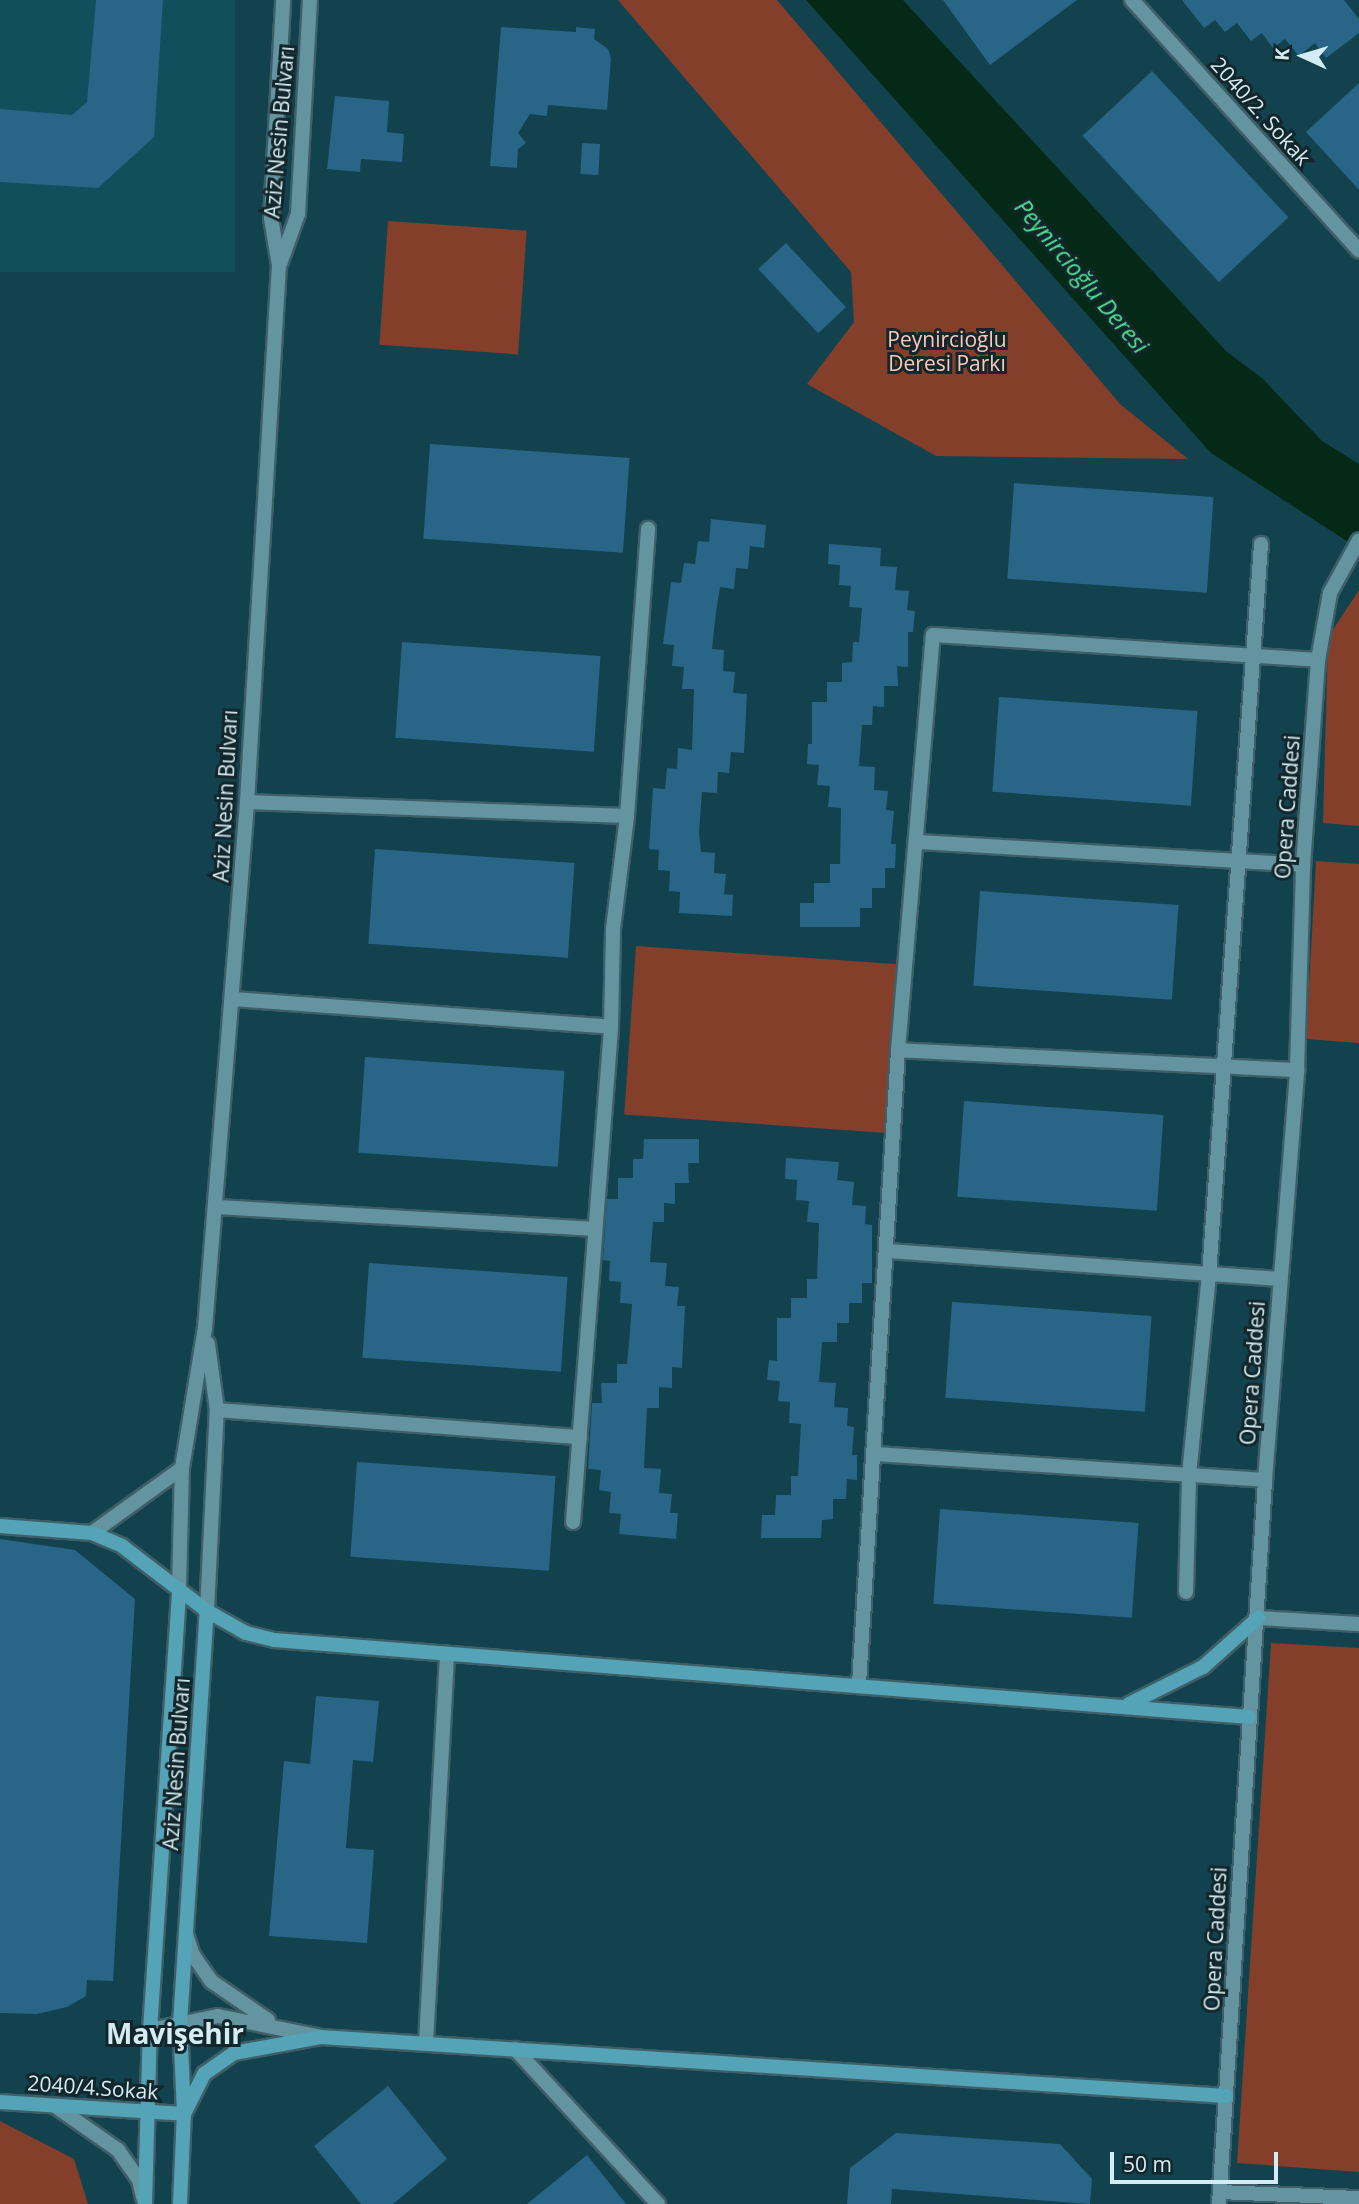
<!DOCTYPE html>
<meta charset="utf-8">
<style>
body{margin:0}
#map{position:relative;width:1359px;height:2204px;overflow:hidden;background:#12424e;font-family:"Open Sans",sans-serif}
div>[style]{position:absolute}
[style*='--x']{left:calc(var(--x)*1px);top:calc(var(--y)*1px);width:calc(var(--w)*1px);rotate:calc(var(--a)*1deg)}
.built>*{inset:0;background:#114f5d;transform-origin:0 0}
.green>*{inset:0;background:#843f2b;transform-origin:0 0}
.water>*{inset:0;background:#042916}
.building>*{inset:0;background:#286587;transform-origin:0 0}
.roads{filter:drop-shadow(2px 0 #3e5f67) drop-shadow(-2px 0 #3e5f67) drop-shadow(0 2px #3e5f67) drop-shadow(0 -2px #3e5f67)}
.street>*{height:14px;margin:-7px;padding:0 7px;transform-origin:7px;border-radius:7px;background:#6594a1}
.secondary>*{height:14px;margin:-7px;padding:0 7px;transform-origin:7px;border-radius:7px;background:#54a3b6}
span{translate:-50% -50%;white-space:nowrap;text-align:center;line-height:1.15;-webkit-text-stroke:6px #13262b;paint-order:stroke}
.street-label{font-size:21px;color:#d4ecf3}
.park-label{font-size:21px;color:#fec7b7}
.water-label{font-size:23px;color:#4fe597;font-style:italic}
.district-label{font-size:28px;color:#d4ecf3;font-weight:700}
.north{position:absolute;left:1268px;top:21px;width:70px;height:70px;-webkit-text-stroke:5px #13262b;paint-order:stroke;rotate:274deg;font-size:19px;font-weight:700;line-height:28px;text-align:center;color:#d4ecf3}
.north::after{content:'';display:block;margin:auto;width:24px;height:32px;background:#d4ecf3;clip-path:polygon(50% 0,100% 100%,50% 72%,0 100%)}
.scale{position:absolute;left:1110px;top:2152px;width:168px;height:32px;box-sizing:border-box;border:4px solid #d4ecf3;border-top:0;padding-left:9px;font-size:21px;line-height:24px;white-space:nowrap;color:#d4ecf3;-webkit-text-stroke:5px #13262b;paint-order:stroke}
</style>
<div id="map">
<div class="built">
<div style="left:0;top:0;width:235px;height:272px"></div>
</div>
<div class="green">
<div style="clip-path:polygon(618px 0,777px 0,1120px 404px,1188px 459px,936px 456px,807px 384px,854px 322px,851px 272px)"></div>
<div style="left:388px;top:221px;width:139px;height:124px;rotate:4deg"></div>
<div style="clip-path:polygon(1359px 590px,1359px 826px,1323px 823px,1328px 637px)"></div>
<div style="clip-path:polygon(1316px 861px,1359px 864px,1359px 1043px,1306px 1039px)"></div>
<div style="left:636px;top:946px;width:263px;height:169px;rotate:4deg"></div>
<div style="clip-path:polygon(1271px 1643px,1359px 1648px,1359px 2172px,1237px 2163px)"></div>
<div style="clip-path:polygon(0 2121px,74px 2159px,88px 2204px,0 2204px)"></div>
</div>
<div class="water">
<div style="clip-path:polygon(806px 0,903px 0,1226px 351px,1262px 378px,1322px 441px,1359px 464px,1359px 549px,1211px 453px)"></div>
</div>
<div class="building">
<div style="clip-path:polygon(96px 0,163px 0,154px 137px,98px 188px,0 182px,0 109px,72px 115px,87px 102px)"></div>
<div style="clip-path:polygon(943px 0,1077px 0,990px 65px)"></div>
<div style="clip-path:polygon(1182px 0,1344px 0,1359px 19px,1359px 33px,1326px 58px,1315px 43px,1299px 56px,1285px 39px,1273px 48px,1262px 33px,1251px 41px,1237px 23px,1225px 32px,1215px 20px,1204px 28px)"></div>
<div style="clip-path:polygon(501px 27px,576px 32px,576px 27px,595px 29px,594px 39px,608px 49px,611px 58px,607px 110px,548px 105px,547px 116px,530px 114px,518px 133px,526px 143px,518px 149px,517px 168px,490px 166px)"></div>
<div style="left:1152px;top:71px;width:200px;height:95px;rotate:47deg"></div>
<div style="clip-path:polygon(1359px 83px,1359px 190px,1306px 132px)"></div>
<div style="clip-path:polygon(335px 96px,389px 101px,387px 132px,404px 134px,402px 162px,361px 159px,360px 172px,327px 169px)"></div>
<div style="left:582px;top:143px;width:18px;height:31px;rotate:3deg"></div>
<div style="left:786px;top:243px;width:88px;height:38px;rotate:47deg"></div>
<div style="left:430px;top:444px;width:200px;height:95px;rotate:4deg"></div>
<div style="left:1014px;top:483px;width:200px;height:96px;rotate:4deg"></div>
<div style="clip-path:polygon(711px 519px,766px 525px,764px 548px,750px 546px,748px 569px,736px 568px,734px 589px,720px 587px,716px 612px,712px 649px,724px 650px,723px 671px,735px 672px,733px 693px,747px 694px,744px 753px,731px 752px,729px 773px,718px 772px,717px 793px,702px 792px,699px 832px,701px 852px,715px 853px,714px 873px,726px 874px,724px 894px,733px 895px,732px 916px,679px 913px,680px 892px,669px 891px,670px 871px,658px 870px,659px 850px,649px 849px,653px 788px,665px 789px,667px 768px,677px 769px,678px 748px,692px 750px,694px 689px,682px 689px,684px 667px,672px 666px,674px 645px,663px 644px,671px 582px,681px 583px,684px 563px,695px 564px,698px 541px,709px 542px)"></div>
<div style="clip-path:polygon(829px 544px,881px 548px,880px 566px,897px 567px,895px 590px,909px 591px,907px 610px,915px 611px,913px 632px,908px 632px,908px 667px,897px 666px,898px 686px,884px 686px,884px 707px,873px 706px,872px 725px,862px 725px,859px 766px,875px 767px,874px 790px,888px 791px,886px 810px,894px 811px,891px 844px,896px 844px,895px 868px,885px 868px,885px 888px,872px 888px,872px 908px,860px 908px,860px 927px,800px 927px,800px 903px,814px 903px,814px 883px,830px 883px,830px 864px,840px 864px,841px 808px,828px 807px,830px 786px,817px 785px,819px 765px,807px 764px,808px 744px,812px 744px,812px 702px,827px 702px,827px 682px,842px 682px,842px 663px,852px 662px,853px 642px,859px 642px,862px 608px,849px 607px,851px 586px,839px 585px,840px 565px,828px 564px)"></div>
<div style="left:402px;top:642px;width:199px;height:96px;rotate:4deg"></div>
<div style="left:999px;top:697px;width:199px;height:95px;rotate:4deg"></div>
<div style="left:375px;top:849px;width:200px;height:95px;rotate:4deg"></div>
<div style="left:980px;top:891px;width:199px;height:95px;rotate:4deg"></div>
<div style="left:365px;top:1057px;width:200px;height:96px;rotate:4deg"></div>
<div style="left:964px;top:1101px;width:200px;height:96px;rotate:4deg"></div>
<div style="clip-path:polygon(644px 1139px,699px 1139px,699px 1163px,688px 1163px,689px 1183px,675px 1183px,675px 1204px,664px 1203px,664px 1222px,653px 1222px,650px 1262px,667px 1263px,665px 1286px,679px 1287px,677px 1306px,685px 1306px,682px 1368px,672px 1367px,672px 1388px,659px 1387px,659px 1408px,647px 1408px,644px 1468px,661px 1469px,659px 1493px,672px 1494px,670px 1513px,678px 1513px,676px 1539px,619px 1534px,621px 1514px,609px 1513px,611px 1492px,599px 1490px,601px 1470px,588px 1469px,592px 1403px,602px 1403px,601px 1383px,617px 1383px,617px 1364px,627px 1364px,629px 1343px,632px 1304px,620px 1303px,621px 1282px,609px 1281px,610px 1261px,603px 1260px,607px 1199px,618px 1199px,618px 1178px,633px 1178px,633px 1159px,643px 1159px)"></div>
<div style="clip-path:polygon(786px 1158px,839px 1162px,837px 1180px,854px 1182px,852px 1205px,866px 1206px,865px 1224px,872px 1225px,872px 1283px,862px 1283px,862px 1303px,849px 1303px,849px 1323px,837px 1323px,837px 1342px,822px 1342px,819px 1382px,836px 1383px,834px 1407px,848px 1408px,847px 1426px,854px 1427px,852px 1455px,857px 1455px,857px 1480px,847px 1479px,846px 1499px,833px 1499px,833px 1519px,822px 1520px,821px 1538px,761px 1538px,762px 1515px,775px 1515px,776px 1495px,791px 1495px,791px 1476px,798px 1476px,801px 1424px,789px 1423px,790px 1402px,778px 1401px,780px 1381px,767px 1380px,769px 1360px,777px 1361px,777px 1318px,791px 1318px,791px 1298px,807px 1298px,807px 1279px,817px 1279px,819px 1223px,807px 1222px,809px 1201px,796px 1200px,797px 1180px,785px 1179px)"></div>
<div style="left:369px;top:1263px;width:199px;height:95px;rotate:4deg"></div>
<div style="left:952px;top:1302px;width:200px;height:96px;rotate:4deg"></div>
<div style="left:357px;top:1462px;width:199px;height:95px;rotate:4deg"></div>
<div style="left:940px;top:1509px;width:199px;height:95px;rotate:4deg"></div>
<div style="clip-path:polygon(0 1539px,75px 1550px,135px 1599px,113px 1981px,87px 1980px,86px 1996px,67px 2007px,37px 2014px,0 2013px)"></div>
<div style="clip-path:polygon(316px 1696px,379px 1701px,373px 1762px,353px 1760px,346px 1848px,374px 1850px,367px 1943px,269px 1936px,284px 1761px,310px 1764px)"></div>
<div style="clip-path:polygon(388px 2086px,447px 2159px,393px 2204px,361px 2204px,314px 2146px)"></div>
<div style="clip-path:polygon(896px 2133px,1060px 2144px,1092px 2179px,1090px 2204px,892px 2189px,891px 2204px,847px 2204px,850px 2168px)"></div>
<div style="clip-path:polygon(587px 2155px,626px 2204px,527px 2204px)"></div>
</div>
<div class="roads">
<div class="street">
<div style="--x:1132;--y:0;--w:338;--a:47.8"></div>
<div style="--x:280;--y:264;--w:53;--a:-70.2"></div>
<div style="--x:298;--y:214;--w:214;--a:-86.8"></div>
<div style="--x:247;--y:802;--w:380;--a:2.1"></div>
<div style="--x:918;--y:842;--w:386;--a:3.4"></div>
<div style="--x:233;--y:999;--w:379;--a:4.2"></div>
<div style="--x:898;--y:1050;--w:400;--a:2.9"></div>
<div style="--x:215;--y:1207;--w:379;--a:3.3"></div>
<div style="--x:888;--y:1251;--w:393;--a:4.1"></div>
<div style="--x:217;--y:1410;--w:364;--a:4.3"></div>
<div style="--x:875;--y:1454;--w:391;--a:3.8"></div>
<div style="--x:573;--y:1522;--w:496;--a:-85.6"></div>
<div style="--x:611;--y:1027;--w:98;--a:-88.8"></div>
<div style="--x:613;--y:929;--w:114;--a:-82.9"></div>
<div style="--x:627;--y:816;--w:288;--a:-85.8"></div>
<div style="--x:92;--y:1533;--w:111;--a:-35.8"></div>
<div style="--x:179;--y:1589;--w:121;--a:-88.6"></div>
<div style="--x:182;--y:1468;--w:142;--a:-80.7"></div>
<div style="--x:205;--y:1328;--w:528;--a:-85.43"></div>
<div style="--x:247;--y:802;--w:538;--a:-86.59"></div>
<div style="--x:279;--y:265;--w:48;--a:-99.7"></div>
<div style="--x:271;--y:218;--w:218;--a:-86.8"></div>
<div style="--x:1186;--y:1592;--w:117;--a:-88.5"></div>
<div style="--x:1189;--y:1475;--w:201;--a:-84.3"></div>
<div style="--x:1209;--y:1275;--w:733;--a:-85.93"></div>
<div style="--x:207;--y:1611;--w:201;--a:-87.2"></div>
<div style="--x:217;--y:1410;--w:67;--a:-97.8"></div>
<div style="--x:1258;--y:1618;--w:101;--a:3.4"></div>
<div style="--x:859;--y:1684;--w:635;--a:-86.48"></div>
<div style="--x:898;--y:1050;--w:416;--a:-85.2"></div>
<div style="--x:933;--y:635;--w:386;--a:3.7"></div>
<div style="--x:186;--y:1934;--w:22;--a:72"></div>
<div style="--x:193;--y:1955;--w:32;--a:55"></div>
<div style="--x:211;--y:1981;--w:69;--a:34.4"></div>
<div style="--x:150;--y:2030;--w:69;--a:-11.6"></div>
<div style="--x:218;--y:2016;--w:105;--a:11.5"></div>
<div style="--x:426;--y:2043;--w:389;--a:-86.9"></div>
<div style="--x:515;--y:2049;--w:211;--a:47.3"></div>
<div style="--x:55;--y:2106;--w:77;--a:34.9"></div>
<div style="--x:118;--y:2150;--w:37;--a:55"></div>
<div style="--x:139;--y:2180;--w:18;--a:77"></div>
<div style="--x:1220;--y:2192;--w:139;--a:2.5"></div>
<div style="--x:1219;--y:2204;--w:725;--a:-86.36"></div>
<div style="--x:1265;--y:1480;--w:411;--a:-85.5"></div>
<div style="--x:1297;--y:1070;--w:205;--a:-88.3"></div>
<div style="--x:1303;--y:865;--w:206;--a:-85.8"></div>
<div style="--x:1318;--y:660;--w:68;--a:-79.8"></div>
<div style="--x:1330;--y:593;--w:60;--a:-61.3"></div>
</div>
<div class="secondary">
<div style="--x:0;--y:1526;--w:92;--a:4.4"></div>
<div style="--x:92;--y:1533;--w:33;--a:23"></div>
<div style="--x:122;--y:1546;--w:107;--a:37.4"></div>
<div style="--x:207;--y:1611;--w:45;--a:29.4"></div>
<div style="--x:246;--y:1633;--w:29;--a:14"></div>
<div style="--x:274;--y:1640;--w:978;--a:4.52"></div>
<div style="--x:1129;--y:1704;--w:83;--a:-26.6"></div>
<div style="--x:1203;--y:1667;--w:74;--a:-41.7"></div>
<div style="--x:0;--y:2102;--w:184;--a:3.7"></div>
<div style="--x:184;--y:2114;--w:45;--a:-63.4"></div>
<div style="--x:204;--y:2074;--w:37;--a:-35"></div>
<div style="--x:234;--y:2053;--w:88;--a:-10.4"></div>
<div style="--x:321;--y:2037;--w:907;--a:3.73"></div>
<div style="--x:145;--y:2204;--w:174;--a:-88.4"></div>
<div style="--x:150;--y:2030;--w:442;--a:-86.2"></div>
<div style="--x:180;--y:2204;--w:90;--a:-87.5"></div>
<div style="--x:184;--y:2114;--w:90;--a:-92.5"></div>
<div style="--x:180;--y:2024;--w:414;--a:-86.3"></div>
</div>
</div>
<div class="street-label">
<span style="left:1261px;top:111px;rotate:48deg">2040/2. Sokak</span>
<span style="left:279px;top:132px;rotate:-85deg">Aziz Nesin Bulvarı</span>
<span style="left:225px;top:796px;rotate:-87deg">Aziz Nesin Bulvarı</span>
<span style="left:1287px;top:807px;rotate:-86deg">Opera Caddesi</span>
<span style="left:1252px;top:1373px;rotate:-86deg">Opera Caddesi</span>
<span style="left:176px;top:1764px;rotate:-86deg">Aziz Nesin Bulvarı</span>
<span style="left:1215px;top:1939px;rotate:-87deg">Opera Caddesi</span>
<span style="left:93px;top:2087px;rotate:4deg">2040/4.Sokak</span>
</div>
<div class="park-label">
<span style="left:947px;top:351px">Peynircioğlu<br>Deresi Parkı</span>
</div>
<div class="water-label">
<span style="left:1082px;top:276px;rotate:50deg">Peynircioğlu Deresi</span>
</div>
<div class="district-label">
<span style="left:175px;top:2033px">Mavişehir</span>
</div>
<div class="north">K</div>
<div class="scale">50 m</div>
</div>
